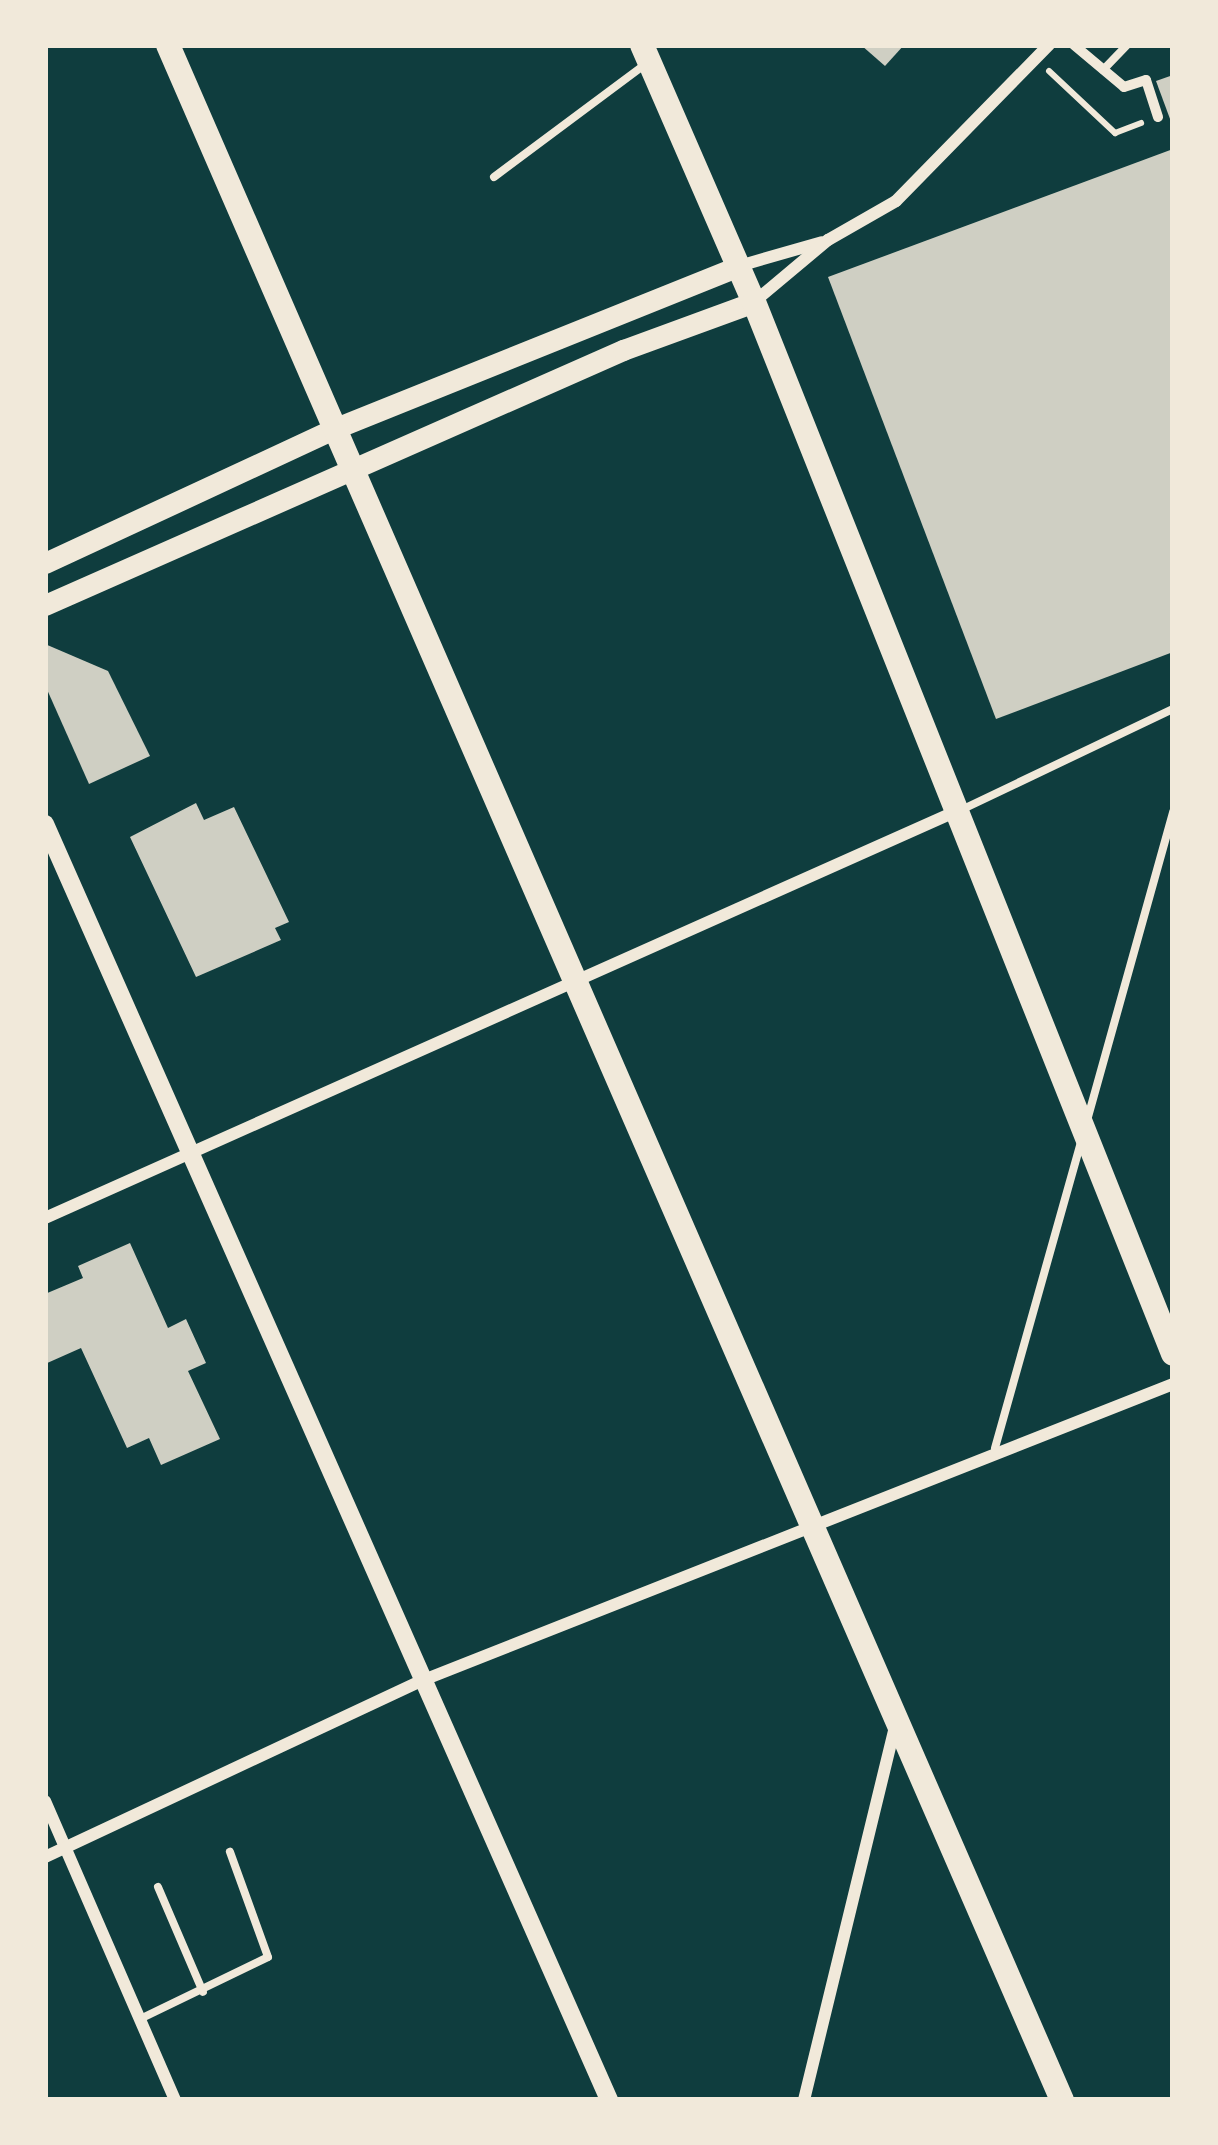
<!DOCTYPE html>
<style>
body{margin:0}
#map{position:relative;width:1218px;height:2145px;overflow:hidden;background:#0f3d3e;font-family:"Titillium Web",sans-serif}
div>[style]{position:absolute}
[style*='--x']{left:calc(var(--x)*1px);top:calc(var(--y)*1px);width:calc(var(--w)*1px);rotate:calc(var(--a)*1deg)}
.building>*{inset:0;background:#cfcfc3}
.path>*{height:6px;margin:-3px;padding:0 3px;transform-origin:3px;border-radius:3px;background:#f1e9da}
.service>*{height:8px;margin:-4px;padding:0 4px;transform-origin:4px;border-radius:4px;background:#f1e9da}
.pedestrian>*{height:10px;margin:-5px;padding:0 5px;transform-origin:5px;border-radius:5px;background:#f1e9da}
.minor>*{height:12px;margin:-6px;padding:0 6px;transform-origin:6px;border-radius:6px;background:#f1e9da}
.tertiary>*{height:18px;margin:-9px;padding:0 9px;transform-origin:9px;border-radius:9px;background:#f1e9da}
.secondary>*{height:21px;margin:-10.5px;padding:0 10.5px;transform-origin:10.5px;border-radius:10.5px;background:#f1e9da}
.primary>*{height:24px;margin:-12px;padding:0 12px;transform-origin:12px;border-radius:12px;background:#f1e9da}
span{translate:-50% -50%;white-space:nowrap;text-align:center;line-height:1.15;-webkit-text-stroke:10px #f1e9da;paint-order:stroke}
.frame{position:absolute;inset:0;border:48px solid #f1e9da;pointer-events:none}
</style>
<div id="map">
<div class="building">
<div style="clip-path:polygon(861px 45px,904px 45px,885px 66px)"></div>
<div style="clip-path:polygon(1173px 75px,1173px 127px,1156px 81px)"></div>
<div style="clip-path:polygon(1173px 149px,1173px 652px,996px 719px,828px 277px)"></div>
<div style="clip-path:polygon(45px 644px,108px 671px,150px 756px,89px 784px,45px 685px)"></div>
<div style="clip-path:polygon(196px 803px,204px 820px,234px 807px,289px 922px,275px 928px,281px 940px,196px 977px,130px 837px)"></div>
<div style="clip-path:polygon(130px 1243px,168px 1328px,186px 1319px,206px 1363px,188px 1371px,220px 1439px,161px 1465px,149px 1438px,127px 1448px,81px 1348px,45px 1364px,45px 1294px,83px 1278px,78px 1266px)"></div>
</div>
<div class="path">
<div style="--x:1049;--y:71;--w:91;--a:43.2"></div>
<div style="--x:1115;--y:133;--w:28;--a:-21"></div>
</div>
<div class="service">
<div style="--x:1103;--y:70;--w:35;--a:-46"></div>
<div style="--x:494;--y:177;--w:191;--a:-36.7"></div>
<div style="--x:961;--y:810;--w:235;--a:-25.5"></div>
<div style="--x:1088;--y:1117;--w:317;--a:-74.4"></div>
<div style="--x:995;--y:1448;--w:317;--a:-74.3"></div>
<div style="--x:158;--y:1887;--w:114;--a:66.8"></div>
<div style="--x:140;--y:2019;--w:142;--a:-25.8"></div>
<div style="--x:268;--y:1957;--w:112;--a:-109.9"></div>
</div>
<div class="pedestrian">
<div style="--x:1074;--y:45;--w:65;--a:40"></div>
<div style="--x:1124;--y:87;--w:23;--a:-18"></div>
<div style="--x:1146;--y:80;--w:39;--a:72"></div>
</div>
<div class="minor">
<div style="--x:739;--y:266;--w:86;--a:-16.1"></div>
<div style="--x:754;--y:302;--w:97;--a:-40"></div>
<div style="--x:828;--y:240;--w:78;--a:-29.8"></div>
<div style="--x:896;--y:201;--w:219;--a:-45.6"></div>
<div style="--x:45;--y:1218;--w:1001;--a:-24.06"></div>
<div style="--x:45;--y:1801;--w:326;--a:66.5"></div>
<div style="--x:45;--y:1857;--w:415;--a:-25.1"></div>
<div style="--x:421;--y:1681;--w:809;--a:-21.55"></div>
<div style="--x:804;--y:2100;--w:383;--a:-76.3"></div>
</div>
<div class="tertiary">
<div style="--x:45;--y:824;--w:1395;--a:66.15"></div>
</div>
<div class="secondary">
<div style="--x:45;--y:563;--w:321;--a:-24.9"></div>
<div style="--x:336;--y:428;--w:434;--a:-21.9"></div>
<div style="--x:45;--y:605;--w:632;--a:-23.81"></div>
<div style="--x:623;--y:350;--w:140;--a:-20.1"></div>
</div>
<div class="primary">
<div style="--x:168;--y:45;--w:2241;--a:66.49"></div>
<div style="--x:642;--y:45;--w:280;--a:66.5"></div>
<div style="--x:754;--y:302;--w:1132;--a:68.28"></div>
</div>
<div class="frame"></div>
</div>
